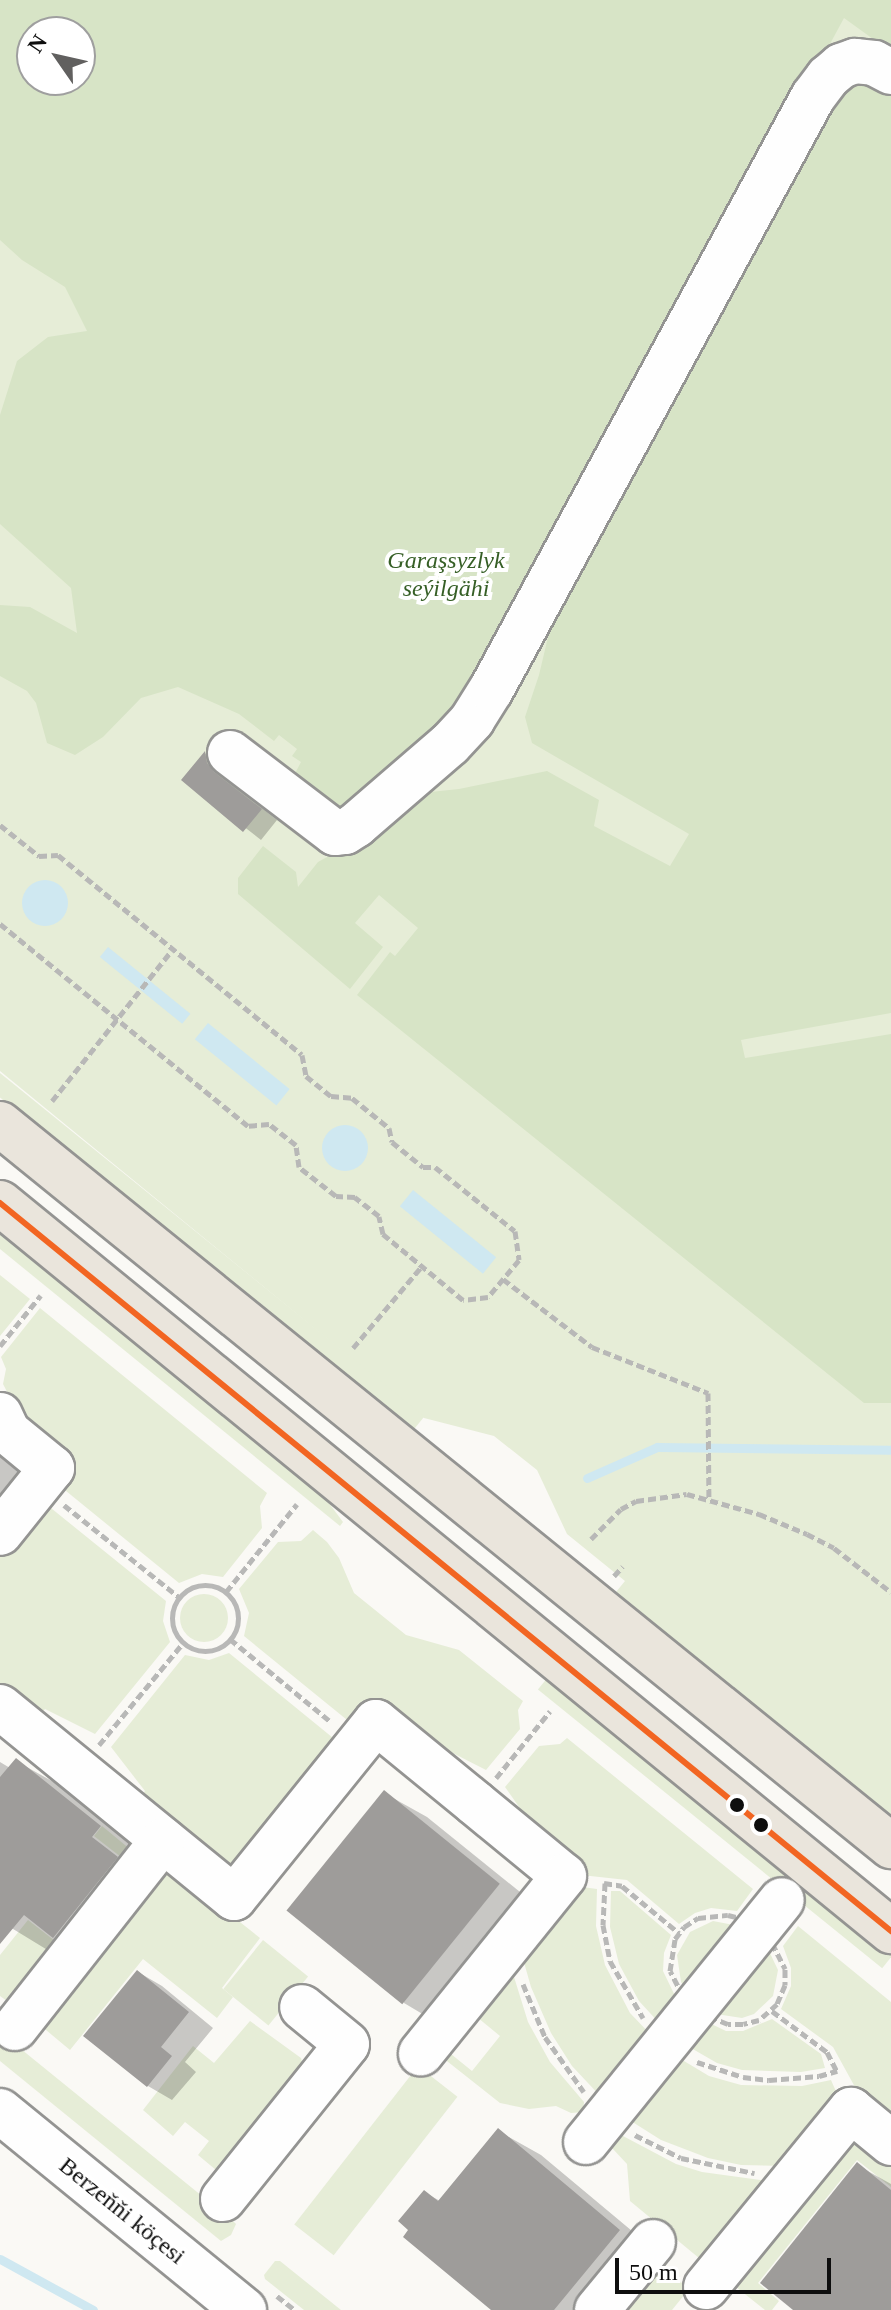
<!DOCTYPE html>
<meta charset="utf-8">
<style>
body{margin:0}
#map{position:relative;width:891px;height:2310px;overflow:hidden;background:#faf9f5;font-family:Georgia,serif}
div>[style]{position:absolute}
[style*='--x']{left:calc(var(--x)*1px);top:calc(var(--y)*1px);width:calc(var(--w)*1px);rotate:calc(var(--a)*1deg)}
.green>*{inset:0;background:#e6edd7;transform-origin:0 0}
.round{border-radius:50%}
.forest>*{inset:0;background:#d7e4c6}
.water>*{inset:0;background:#cfe8f1;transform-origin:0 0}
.shadow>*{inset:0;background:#0003}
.stream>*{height:9px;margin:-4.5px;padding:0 4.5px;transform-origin:4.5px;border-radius:4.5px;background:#cfe8f1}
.building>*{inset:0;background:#9e9c9a;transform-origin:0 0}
.path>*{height:5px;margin-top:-2.5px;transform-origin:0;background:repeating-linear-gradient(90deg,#b8b8b7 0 8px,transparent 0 12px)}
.path>.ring{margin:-2.5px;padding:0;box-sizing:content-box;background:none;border:5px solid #b8b8b7;border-radius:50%}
.roads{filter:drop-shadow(2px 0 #949492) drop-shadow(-2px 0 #949492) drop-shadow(0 2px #949492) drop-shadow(0 -2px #949492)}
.minor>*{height:44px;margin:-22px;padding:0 22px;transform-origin:22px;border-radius:22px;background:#fefefe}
.major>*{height:44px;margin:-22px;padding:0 22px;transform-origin:22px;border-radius:22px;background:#eae5dc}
.bus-1>*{height:6px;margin:-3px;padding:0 3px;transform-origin:3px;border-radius:3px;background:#f26522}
.dots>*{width:22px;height:22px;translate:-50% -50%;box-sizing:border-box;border:4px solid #fff;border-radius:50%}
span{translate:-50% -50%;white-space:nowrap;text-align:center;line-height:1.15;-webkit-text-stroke:8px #fff;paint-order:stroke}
.park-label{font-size:24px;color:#365f26;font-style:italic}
.street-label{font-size:24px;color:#0e0e0e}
.north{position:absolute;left:16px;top:16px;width:80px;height:80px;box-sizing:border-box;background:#fff;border:2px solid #9f9f9f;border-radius:50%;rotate:304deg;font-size:22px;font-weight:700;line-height:32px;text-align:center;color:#0e0e0e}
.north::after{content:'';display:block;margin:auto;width:28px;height:36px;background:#61605f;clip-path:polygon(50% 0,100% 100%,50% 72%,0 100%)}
.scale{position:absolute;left:615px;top:2258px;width:216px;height:36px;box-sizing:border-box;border:4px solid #0e0e0e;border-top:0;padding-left:10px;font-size:24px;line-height:28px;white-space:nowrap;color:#0e0e0e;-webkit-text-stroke:6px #fff;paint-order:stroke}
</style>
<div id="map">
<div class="green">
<div style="clip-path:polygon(evenodd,0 0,891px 0,891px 1816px,616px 1592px,625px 1581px,567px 1534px,537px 1470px,494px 1436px,424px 1418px,0 1071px,0 0,32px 32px,80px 32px,80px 80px,32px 80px,32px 32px)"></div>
<div style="left:0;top:1073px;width:546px;height:19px;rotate:39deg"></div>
<div style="clip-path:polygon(0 1229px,320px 1491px,343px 1522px,340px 1526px,0 1249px)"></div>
<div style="clip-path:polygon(0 1275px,30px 1299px,0 1336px)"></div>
<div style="clip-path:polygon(40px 1308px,267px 1493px,260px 1506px,262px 1528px,223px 1577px,202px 1574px,179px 1583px,55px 1482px,73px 1459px,19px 1415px,3px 1384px,6px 1369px,1px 1357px)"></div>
<div style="clip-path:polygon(41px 1500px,166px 1601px,163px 1621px,170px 1642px,95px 1734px,45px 1709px,35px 1721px,0 1693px,0 1550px)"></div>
<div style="clip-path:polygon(313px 1530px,327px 1542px,339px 1558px,354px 1593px,406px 1635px,459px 1650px,523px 1701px,518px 1710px,520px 1729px,486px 1770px,441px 1747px,436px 1753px,372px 1701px,352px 1724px,244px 1636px,249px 1613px,239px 1589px,278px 1542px,301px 1541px)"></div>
<div class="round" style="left:180px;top:1594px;width:48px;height:48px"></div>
<div style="clip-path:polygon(229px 1653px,338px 1742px,227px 1878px,135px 1803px,145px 1791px,111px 1747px,185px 1655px,209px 1660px)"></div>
<div style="left:548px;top:1677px;width:443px;height:16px;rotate:39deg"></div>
<div style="clip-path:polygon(567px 1738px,753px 1889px,737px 1911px,711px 1908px,695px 1913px,679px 1924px,627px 1880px,581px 1875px,529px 1821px,505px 1787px,539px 1746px,560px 1744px)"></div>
<div style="clip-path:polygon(102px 1826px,131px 1850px,13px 2003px,7px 2001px,0 1996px,0 1955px,28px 1920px,55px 1941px,121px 1857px,94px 1836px)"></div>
<div style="clip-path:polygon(163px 1861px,260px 1938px,222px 1988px,233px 1997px,217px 2018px,143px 1959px,70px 2050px,40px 2025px)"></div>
<div style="clip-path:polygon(575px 1886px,597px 1889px,596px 1926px,605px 1965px,630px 2013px,653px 2037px,603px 2099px,572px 2066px,551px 2033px,531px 1987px,521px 1952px)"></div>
<div style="clip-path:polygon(611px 1891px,620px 1891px,671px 1935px,664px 1953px,663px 1971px,678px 2002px,661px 2025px,639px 2001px,619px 1964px,610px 1927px)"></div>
<div style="clip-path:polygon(713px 1921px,739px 1926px,688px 1993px,681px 1982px,677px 1955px,690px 1932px)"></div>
<div style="clip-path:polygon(798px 1926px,891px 2002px,891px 2122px,861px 2098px,833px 2047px,781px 2009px,791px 1986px,791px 1968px,783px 1946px)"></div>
<div style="left:263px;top:1940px;width:58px;height:63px;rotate:39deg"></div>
<div style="clip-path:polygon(767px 1947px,778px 1970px,773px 1996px,754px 2014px,742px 2018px,716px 2014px)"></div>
<div style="clip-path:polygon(510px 1964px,528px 2022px,550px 2062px,584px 2102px,583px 2112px,571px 2113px,556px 2106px,529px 2109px,500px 2103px,438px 2054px,457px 2030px,464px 2036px,451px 2054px,472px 2071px,500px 2036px,472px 2013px)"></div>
<div style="clip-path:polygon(772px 2019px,821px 2054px,825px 2068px,801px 2072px,742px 2070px,717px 2063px,684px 2044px,703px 2020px,726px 2031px,743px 2031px)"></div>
<div style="clip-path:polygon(250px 2021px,301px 2058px,304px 2069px,219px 2171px,216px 2170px,198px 2155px,209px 2141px,185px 2122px,173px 2136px,143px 2110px,193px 2046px,214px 2063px)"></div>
<div style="clip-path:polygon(0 2032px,234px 2222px,236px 2224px,231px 2235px,221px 2241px,0 2061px)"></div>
<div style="clip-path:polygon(674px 2055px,709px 2076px,741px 2085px,802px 2086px,831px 2080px,841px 2103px,786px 2166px,741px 2165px,708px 2158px,661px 2140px,623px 2116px)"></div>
<div style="left:418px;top:2066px;width:50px;height:201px;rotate:38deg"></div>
<div style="clip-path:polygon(849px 2127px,891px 2161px,891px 2187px,857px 2160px,758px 2283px,779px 2301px,772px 2310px,765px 2310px,726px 2279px)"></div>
<div style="clip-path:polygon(610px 2135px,623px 2136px,676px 2164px,702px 2172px,774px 2182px,705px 2263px,630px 2201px,627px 2164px,612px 2148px)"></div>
<div style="clip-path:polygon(275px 2261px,280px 2261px,341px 2310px,304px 2310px,265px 2279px,264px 2275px)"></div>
<div style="clip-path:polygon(656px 2261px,689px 2289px,672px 2310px,616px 2310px)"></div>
</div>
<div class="forest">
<div style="clip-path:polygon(evenodd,0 0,891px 0,891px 52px,844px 18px,484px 685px,352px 817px,292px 779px,301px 762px,292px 756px,297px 749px,279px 735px,274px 741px,239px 714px,178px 687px,141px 698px,103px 737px,75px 755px,47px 743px,36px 703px,27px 691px,0 676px,0 605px,30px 607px,77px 633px,71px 588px,0 524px,0 415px,17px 361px,48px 337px,87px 331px,65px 287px,22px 260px,0 240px,0 0,32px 32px,80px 32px,80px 80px,32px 80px,32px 32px)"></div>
<div style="clip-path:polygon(850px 80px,891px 90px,891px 1013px,741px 1040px,745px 1058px,891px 1034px,891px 1403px,864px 1403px,357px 995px,390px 952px,395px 956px,418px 928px,379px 895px,355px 923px,383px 947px,350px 989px,238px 894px,238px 878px,263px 846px,296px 872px,298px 887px,318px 862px,338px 851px,402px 795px,459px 789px,547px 771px,599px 800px,594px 826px,670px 866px,689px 834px,532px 743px,525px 717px,539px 675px,562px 578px,766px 202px)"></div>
</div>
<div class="water">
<div class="round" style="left:22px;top:880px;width:46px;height:46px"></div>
<div style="left:108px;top:947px;width:106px;height:13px;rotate:39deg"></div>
<div style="left:208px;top:1023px;width:105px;height:21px;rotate:39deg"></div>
<div class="round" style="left:322px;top:1125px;width:46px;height:46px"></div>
<div style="left:413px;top:1190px;width:107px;height:21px;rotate:39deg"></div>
</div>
<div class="shadow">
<div style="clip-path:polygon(206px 753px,222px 762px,224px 775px,231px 784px,277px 820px,261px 840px,184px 780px)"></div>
<div style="clip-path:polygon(0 1442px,40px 1483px,0 1533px)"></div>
<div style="clip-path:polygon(16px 1761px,59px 1785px,142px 1852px,134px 1862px,159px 1883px,97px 1961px,64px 1942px,54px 1954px,0 1921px,0 1762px,10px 1768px)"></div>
<div style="clip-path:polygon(384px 1793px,427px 1817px,541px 1909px,446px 2028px,404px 2003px)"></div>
<div style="clip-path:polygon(138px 1972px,162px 1986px,213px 2028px,185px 2062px,196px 2072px,172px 2100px,148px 2086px)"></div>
<div style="clip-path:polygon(498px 2131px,541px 2155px,662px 2256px,617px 2310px,495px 2310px,424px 2192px,440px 2201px)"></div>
<div style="clip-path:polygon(857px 2165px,891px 2184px,891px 2310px,796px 2310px)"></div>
</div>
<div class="stream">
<div style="--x:587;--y:1478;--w:77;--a:-23.9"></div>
<div style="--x:657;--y:1447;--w:234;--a:0.7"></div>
<div style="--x:0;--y:2259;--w:106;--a:28.7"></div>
</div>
<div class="building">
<div style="clip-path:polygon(205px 751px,207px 763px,214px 772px,262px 809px,243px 832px,181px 780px)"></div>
<div style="clip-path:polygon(16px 1758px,101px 1826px,92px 1837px,118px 1857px,53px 1938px,24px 1915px,0 1944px,0 1777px)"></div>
<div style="left:384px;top:1790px;width:149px;height:155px;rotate:39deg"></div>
<div style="clip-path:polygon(137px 1970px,189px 2012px,161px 2047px,172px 2056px,147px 2087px,83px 2036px)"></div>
<div style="clip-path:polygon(498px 2128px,620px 2230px,554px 2310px,491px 2310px,403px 2237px,408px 2230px,398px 2221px,424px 2190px,438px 2201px)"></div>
<div style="clip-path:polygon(857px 2162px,891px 2190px,891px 2310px,793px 2310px,760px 2283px)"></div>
</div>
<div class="path">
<div style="--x:0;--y:825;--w:50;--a:38.5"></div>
<div style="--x:39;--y:856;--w:19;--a:-3"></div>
<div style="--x:58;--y:855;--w:315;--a:39.3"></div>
<div style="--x:302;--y:1055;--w:21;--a:79"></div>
<div style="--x:306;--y:1076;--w:32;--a:39"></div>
<div style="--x:331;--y:1096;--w:21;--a:5"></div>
<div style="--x:352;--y:1098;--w:48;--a:39"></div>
<div style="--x:389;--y:1128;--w:14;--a:78"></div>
<div style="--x:392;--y:1142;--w:40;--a:39"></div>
<div style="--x:423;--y:1167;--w:12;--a:0"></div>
<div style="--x:435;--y:1167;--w:102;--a:38.7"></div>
<div style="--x:515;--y:1231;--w:29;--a:82"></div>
<div style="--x:519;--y:1260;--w:48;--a:130"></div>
<div style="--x:488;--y:1297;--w:25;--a:173"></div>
<div style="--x:463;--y:1300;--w:104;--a:-140.5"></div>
<div style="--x:383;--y:1234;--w:18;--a:-103"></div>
<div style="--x:379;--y:1216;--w:31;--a:-142"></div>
<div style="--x:355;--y:1197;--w:19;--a:-177"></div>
<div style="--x:336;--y:1196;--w:47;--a:-141.9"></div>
<div style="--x:299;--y:1167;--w:22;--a:-98"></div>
<div style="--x:296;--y:1145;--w:34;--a:-142"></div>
<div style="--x:269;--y:1124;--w:21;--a:175"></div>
<div style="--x:248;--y:1126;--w:320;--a:-140.8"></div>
<div style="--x:52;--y:1101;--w:194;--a:-51.5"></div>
<div style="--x:503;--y:1279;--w:112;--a:37.4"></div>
<div style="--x:592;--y:1347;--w:125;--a:21.6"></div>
<div style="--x:708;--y:1393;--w:106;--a:89.5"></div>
<div style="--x:0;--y:1346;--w:65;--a:-51.2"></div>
<div style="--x:353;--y:1348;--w:107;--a:-49.9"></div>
<div style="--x:64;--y:1505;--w:147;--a:38.7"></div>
<div style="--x:591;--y:1539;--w:42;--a:-45"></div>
<div style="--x:621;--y:1509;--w:17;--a:-28"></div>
<div style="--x:636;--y:1501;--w:51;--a:-7.8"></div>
<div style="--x:687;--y:1494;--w:75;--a:15.5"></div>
<div style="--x:759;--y:1514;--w:52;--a:22.6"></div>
<div style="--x:807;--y:1534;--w:30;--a:27"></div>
<div style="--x:834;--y:1548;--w:72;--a:37.7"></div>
<div style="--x:614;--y:1576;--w:13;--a:-48"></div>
<div class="ring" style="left:172px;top:1585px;width:61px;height:61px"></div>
<div style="--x:226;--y:1592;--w:113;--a:-51.1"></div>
<div style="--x:230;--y:1639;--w:131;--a:39.4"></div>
<div style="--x:99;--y:1745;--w:132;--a:-50.5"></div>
<div style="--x:496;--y:1778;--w:86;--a:-51.1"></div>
<div style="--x:604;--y:1883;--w:18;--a:9"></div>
<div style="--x:622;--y:1886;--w:74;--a:39.5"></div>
<div style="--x:605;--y:1883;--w:42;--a:92.7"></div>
<div style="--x:603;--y:1925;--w:37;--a:79"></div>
<div style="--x:610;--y:1961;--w:66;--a:59.9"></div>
<div style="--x:728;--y:1915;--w:12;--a:14"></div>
<div style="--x:740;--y:1918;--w:41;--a:38"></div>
<div style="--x:772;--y:1943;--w:29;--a:63"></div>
<div style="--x:785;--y:1969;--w:16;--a:90"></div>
<div style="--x:785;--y:1985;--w:21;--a:113"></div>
<div style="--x:777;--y:2004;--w:24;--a:138"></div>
<div style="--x:759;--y:2020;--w:16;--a:166"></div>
<div style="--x:743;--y:2024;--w:15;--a:180"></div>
<div style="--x:728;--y:2024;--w:24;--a:-158"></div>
<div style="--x:706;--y:2015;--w:30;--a:-140"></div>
<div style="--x:683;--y:1996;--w:28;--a:-117"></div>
<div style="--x:670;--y:1971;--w:32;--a:-81"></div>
<div style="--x:675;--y:1939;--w:15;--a:-53"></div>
<div style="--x:684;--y:1927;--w:17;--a:-33"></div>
<div style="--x:698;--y:1918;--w:30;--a:-6"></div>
<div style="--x:523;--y:1984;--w:57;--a:67.5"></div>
<div style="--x:545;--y:2037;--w:67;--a:54.7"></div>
<div style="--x:772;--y:2011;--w:69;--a:36.7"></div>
<div style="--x:827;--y:2052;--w:22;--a:63"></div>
<div style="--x:697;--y:2062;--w:48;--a:18.1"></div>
<div style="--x:743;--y:2077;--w:26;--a:7"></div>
<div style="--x:769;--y:2080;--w:50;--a:-4.6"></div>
<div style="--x:819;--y:2076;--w:19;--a:-16"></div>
<div style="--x:635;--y:2135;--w:51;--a:26.6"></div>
<div style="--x:681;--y:2158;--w:75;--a:11.6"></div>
<div style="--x:277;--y:2296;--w:23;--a:38"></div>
</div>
<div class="roads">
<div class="minor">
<div style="--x:230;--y:753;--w:132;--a:37.3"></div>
<div style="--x:335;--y:833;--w:10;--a:-6"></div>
<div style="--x:345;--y:832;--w:13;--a:-32"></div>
<div style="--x:356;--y:825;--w:124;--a:-40.8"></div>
<div style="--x:450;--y:744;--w:33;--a:-47"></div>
<div style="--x:472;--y:720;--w:36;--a:-58"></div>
<div style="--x:491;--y:690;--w:675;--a:-61.5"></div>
<div style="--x:813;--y:97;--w:25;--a:-53"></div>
<div style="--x:828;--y:77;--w:17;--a:-40"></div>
<div style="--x:841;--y:66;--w:15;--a:-20"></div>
<div style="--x:855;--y:61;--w:19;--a:6"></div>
<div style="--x:874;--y:63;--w:19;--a:28"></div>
<div style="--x:0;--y:1415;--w:19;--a:65"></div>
<div style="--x:8;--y:1432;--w:57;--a:39.3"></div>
<div style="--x:52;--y:1468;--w:83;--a:128.7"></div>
<div style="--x:0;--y:1707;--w:302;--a:39.2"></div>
<div style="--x:234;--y:1898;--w:226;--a:-51.1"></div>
<div style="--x:376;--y:1722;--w:128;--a:39.3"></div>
<div style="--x:475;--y:1803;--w:115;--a:39.4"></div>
<div style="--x:564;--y:1876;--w:228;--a:128.9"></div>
<div style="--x:15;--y:2028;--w:239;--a:-51.8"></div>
<div style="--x:0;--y:2111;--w:315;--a:39.2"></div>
<div style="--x:586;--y:2142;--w:311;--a:-51"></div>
<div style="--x:223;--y:2199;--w:198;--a:-51.3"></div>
<div style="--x:347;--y:2044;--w:58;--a:-140.6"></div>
<div style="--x:706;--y:2287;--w:229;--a:-50.7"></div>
<div style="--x:851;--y:2110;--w:52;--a:39.5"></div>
<div style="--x:597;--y:2310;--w:88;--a:-50.5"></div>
</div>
<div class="major">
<div style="--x:0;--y:1124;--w:1147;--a:39.02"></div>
<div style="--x:0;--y:1203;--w:1151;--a:39.25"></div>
</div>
</div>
<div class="bus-1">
<div style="--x:0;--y:1203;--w:1151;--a:39.25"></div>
</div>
<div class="dots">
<div style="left:737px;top:1805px;background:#0e0e0e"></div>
<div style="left:761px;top:1825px;background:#0e0e0e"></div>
</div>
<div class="park-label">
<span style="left:446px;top:575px">Garaşsyzlyk<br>seýilgähi</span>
</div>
<div class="street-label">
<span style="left:122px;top:2211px;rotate:39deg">Berzeňňi köçesi</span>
</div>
<div class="north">N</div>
<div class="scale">50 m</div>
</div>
